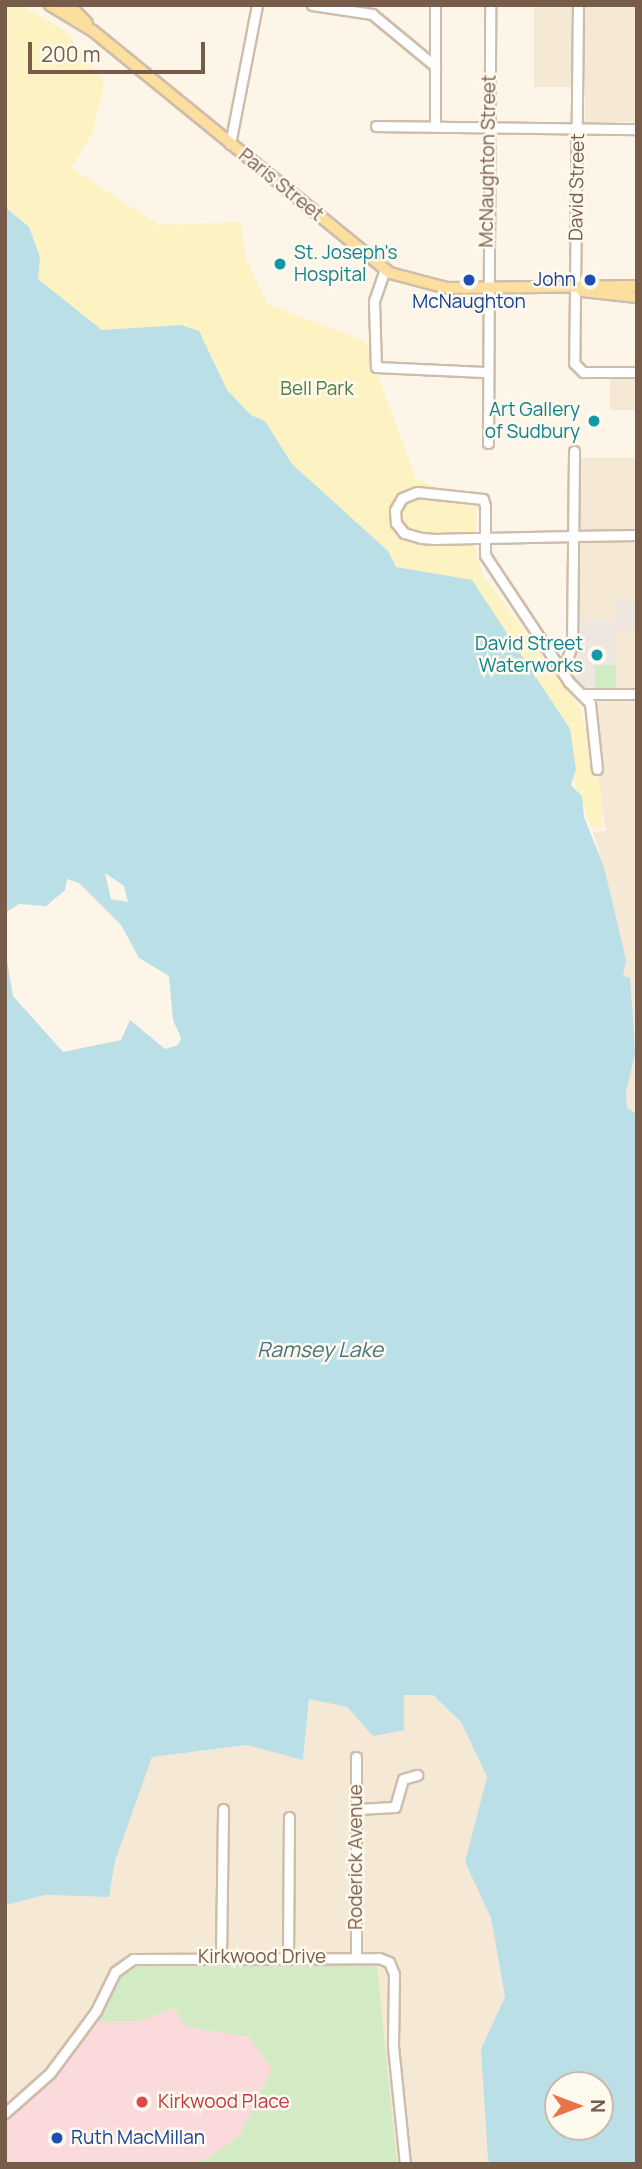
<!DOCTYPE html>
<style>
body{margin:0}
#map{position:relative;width:642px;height:2169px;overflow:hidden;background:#fdf5e7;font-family:Manrope,sans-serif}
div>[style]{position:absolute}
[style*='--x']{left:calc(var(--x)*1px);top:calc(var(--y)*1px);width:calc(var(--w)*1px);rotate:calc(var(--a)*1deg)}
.residential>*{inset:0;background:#f5e8d5;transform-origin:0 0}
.industrial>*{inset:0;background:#ede7e0}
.medical>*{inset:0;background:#fbdadc}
.green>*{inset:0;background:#d2ebc4;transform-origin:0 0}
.sand>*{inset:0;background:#fdf2c1}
.water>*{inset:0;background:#badfe7}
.roads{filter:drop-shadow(2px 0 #cfbdac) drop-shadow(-2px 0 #cfbdac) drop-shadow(0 2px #cfbdac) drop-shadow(0 -2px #cfbdac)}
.minor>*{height:9px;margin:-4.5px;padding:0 4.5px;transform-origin:4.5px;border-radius:4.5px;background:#fff}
.major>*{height:10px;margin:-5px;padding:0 5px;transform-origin:5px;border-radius:5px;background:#fcde9e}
.dots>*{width:19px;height:19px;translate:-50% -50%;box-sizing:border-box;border:4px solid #fff9ee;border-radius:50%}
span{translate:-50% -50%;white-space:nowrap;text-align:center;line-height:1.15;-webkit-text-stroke:5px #fff9ee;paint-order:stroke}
.street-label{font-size:19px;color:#785c4a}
.culture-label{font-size:19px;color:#0d838f}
.left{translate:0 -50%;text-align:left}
.right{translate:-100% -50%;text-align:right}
.transit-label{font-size:19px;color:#164399}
.park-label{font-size:19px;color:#517e42}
.health-label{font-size:19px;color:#be3a42}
.water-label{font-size:21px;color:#407684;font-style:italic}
.frame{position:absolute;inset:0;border:7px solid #785c4a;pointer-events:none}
.north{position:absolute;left:544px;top:2071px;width:70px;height:70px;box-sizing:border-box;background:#fff9ee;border:2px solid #c9baac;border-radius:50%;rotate:90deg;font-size:19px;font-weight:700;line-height:28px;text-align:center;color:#785c4a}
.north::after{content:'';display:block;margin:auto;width:24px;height:32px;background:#e9744a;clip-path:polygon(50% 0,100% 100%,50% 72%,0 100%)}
.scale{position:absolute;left:28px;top:42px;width:177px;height:32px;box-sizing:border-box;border:4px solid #785c4a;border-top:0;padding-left:9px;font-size:21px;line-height:24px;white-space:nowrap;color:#785c4a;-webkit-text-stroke:5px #fff9ee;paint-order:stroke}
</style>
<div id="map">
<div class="residential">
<div style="left:534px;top:5px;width:39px;height:82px"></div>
<div style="left:585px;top:5px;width:52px;height:117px"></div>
<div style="left:610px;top:371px;width:27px;height:39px"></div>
<div style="clip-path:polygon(575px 458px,637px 458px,637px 601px,616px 601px,616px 619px,573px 619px)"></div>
<div style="clip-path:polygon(616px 630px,637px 630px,637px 1114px,627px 1109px,626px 1092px,635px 1054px,630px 979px,623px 976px,607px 878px,593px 832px,606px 831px,584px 695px,615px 694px)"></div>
<div style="clip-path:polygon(404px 1695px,433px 1695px,461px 1722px,487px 1777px,465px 1862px,491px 1918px,505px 1997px,481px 2049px,491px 2164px,5px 2164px,5px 1905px,45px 1895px,109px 1897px,115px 1861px,152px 1757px,247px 1745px,303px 1760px,309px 1699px,347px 1707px,373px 1736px)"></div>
</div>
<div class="industrial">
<div style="clip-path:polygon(616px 601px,637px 601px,637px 630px,616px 630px,616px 665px,595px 665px,595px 695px,584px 695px,563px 672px,573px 619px,615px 619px)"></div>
</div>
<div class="medical">
<div style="clip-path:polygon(174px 2008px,186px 2027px,250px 2037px,272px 2069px,241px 2135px,207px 2159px,189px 2164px,5px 2164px,5px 2120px,44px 2086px,94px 2022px,139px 2021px)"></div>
</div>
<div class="green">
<div style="left:595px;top:665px;width:21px;height:30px"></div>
<div style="clip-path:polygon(132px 1966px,377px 1966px,397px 2164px,189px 2164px,207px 2159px,240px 2135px,272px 2069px,250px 2037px,186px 2027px,174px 2008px,139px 2021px,94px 2022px,120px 1976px)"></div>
</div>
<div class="sand">
<div style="clip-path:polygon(5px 5px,24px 7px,64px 30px,104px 82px,93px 131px,71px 168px,159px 225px,240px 222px,246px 259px,267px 304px,365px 341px,416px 479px,477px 505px,475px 547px,482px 574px,581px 709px,602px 794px,602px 828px,591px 827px,576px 787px,567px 731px,472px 580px,396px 567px,388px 551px,291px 464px,265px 421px,251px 415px,227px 390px,199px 331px,181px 325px,102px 330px,38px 279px,40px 257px,29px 227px,5px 207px)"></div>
</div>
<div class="water">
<div style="clip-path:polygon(evenodd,5px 207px,29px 227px,40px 257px,38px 279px,102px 330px,181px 325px,199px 331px,227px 390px,251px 415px,265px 421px,292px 464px,388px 551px,396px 567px,472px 580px,570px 729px,576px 769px,571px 785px,582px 796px,584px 817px,604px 867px,626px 960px,623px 976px,630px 978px,633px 1019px,635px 1054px,626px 1092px,627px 1108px,637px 1114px,637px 2164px,491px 2164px,488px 2159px,481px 2049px,505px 1997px,491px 1918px,465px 1862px,487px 1777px,461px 1722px,433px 1695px,404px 1695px,404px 1730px,373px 1736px,347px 1707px,309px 1699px,303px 1760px,247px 1745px,152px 1757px,115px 1861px,109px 1897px,45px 1895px,5px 1905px,5px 949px,13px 996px,63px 1052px,121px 1040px,130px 1020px,165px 1049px,178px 1045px,181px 1038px,173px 1020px,169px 976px,139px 958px,121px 925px,79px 883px,67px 879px,65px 890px,46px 906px,19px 904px,5px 913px,5px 207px,105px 873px,124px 886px,128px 902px,111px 899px,105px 873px,5px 207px,558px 2085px,600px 2085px,600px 2127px,558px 2127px,558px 2085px)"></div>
</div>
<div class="roads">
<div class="minor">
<div style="--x:312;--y:5;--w:61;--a:8.5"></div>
<div style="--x:372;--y:14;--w:82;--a:39.5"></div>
<div style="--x:435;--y:5;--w:120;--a:90"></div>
<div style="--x:578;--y:5;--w:358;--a:90.6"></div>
<div style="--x:574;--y:363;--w:13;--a:45"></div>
<div style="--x:583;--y:372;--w:54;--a:0"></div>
<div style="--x:376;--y:126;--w:261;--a:0.7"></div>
<div style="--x:230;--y:144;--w:142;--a:-79"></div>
<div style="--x:385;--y:269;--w:34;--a:109"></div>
<div style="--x:374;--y:301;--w:66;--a:88.3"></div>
<div style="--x:376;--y:367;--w:108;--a:2.7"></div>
<div style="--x:488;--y:443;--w:438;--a:-89.7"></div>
<div style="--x:563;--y:671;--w:28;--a:-71"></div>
<div style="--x:572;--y:645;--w:194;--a:-89.4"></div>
<div style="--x:583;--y:694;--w:54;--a:0"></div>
<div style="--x:597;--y:769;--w:66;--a:-96.1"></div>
<div style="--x:590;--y:703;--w:30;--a:-135"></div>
<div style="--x:569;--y:682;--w:152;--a:-123.5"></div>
<div style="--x:485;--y:555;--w:49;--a:-90"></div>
<div style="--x:485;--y:506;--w:7;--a:-106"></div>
<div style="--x:483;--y:499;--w:66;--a:-173.9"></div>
<div style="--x:417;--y:492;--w:16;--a:158"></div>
<div style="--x:402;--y:498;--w:14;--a:120"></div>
<div style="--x:395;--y:510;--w:13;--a:86"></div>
<div style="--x:396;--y:523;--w:13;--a:51"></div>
<div style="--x:404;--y:533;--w:18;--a:16"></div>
<div style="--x:421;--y:538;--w:14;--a:4"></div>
<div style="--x:435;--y:539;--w:40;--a:-1.4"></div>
<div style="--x:475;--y:538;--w:10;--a:0"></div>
<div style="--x:485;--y:538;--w:89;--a:-1.3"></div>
<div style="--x:574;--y:536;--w:63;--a:-0.9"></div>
<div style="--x:356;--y:1757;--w:201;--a:90"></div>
<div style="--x:357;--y:1809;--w:38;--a:-3"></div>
<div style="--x:395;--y:1807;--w:29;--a:-74"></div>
<div style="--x:403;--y:1779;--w:15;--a:-16"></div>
<div style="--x:221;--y:1956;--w:147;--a:-89.2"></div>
<div style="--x:288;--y:1957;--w:140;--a:-89.6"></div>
<div style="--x:5;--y:2113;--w:60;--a:-41.6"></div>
<div style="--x:50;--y:2073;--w:77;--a:-53.4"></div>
<div style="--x:96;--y:2011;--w:43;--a:-64"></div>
<div style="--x:115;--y:1972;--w:22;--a:-36"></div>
<div style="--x:133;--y:1959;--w:246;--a:-0.2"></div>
<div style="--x:379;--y:1958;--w:11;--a:22"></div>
<div style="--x:389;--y:1962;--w:13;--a:67"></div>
<div style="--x:394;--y:1974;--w:72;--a:90.8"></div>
<div style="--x:393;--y:2046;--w:119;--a:84.2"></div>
</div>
<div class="major">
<div style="--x:50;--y:5;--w:50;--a:31.2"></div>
<div style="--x:93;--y:31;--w:383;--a:39.2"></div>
<div style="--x:390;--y:273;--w:59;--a:14.7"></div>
<div style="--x:447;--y:288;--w:190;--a:-0.6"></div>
<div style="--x:69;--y:5;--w:25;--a:45"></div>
<div style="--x:582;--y:291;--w:55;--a:6.2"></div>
</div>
</div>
<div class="dots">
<div style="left:280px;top:264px;background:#0f9aa8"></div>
<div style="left:469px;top:280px;background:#1a4fb4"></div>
<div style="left:590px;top:280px;background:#1a4fb4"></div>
<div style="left:594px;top:421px;background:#0f9aa8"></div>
<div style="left:597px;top:655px;background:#0f9aa8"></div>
<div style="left:142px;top:2102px;background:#e0444e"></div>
<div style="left:57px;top:2138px;background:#1a4fb4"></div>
</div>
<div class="street-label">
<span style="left:488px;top:161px;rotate:-89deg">McNaughton Street</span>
<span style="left:281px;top:185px;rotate:39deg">Paris Street</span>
<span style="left:577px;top:187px;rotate:-89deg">David Street</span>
<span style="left:356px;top:1857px;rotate:-90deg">Roderick Avenue</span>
<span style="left:262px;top:1957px">Kirkwood Drive</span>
</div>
<div class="culture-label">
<span class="left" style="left:294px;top:264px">St. Joseph's<br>Hospital</span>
<span class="right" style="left:580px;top:421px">Art Gallery<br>of Sudbury</span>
<span class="right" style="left:583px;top:655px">David Street<br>Waterworks</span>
</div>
<div class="transit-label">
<span class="right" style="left:576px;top:280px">John</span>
<span style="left:469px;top:302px">McNaughton</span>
<span class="left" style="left:71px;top:2138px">Ruth MacMillan</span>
</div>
<div class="park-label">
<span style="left:317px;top:389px">Bell Park</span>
</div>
<div class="health-label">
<span class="left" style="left:158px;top:2102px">Kirkwood Place</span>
</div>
<div class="water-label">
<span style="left:320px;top:1349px">Ramsey Lake</span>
</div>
<div class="frame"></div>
<div class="north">N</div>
<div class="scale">200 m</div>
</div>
